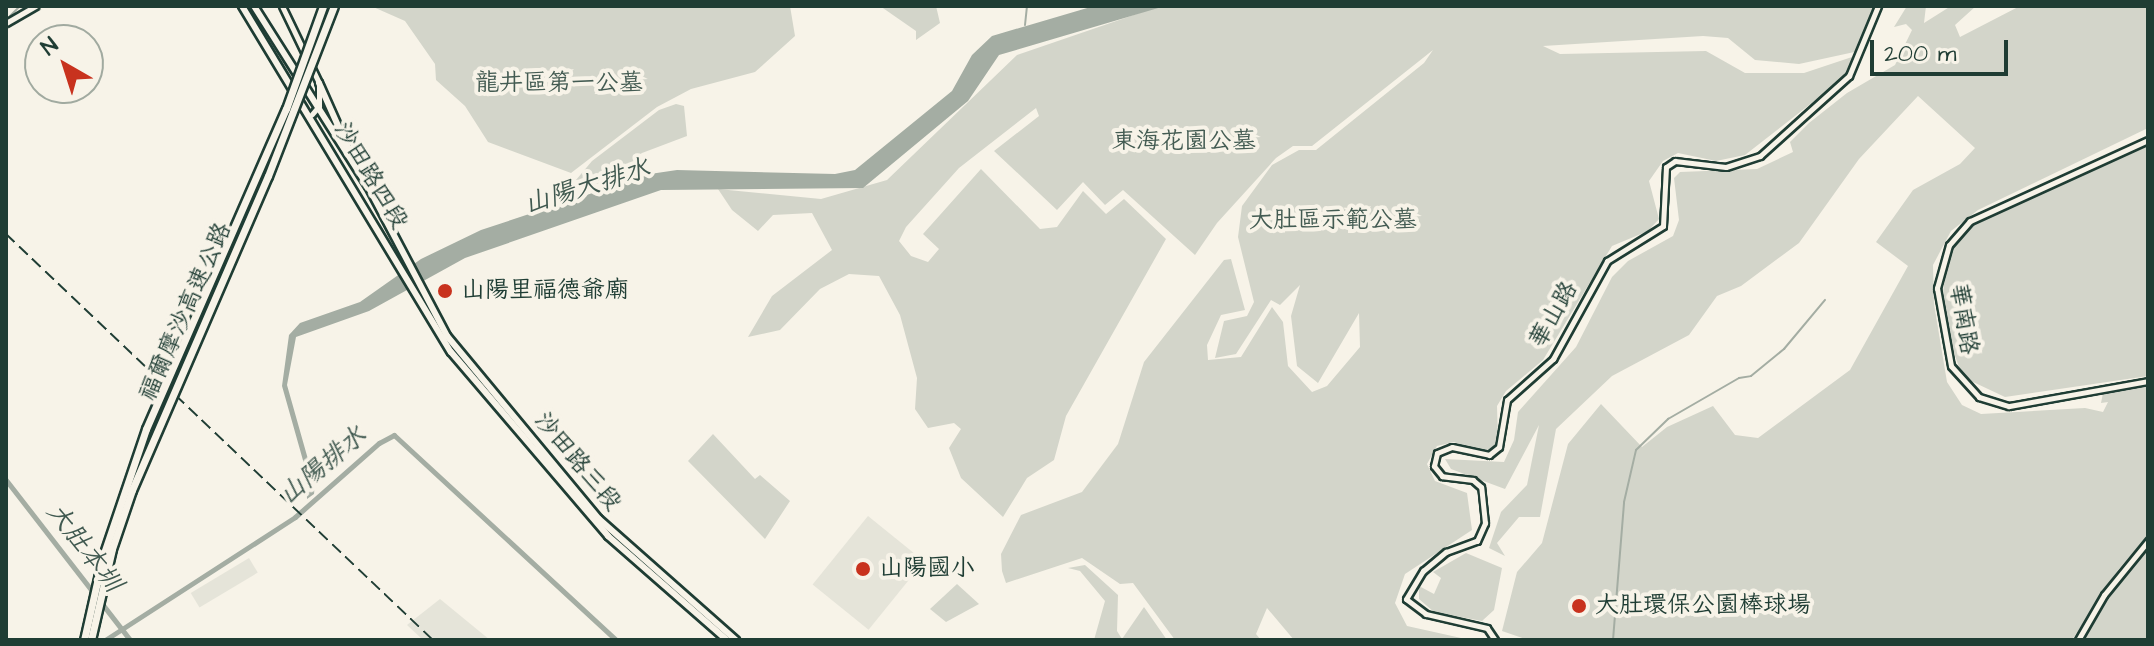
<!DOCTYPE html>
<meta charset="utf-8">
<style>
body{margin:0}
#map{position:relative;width:2154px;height:646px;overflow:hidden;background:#f7f3e8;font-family:"Architects Daughter","LXGW WenKai TC",sans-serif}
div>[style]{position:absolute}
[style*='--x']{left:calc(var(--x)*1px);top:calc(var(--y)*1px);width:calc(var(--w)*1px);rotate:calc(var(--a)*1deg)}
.built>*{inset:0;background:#e5e4d9;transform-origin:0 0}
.green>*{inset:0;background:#d3d5ca}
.water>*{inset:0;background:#a4ada3}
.stream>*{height:2px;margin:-1px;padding:0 1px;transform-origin:1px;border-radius:1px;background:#a4ada3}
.canal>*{height:5px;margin:-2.5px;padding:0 2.5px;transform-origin:2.5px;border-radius:2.5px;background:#a4ada3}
.roads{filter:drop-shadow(2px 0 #1f3d34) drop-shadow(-2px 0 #1f3d34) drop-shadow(0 2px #1f3d34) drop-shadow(0 -2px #1f3d34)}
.minor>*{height:5px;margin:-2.5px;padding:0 2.5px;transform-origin:2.5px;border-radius:2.5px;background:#f7f3e8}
.major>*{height:6px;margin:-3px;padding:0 3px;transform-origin:3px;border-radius:3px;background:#f7f3e8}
.rail>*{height:2px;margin-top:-1px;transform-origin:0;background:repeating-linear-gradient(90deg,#1f3d34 0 12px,transparent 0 18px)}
.bridges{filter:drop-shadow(2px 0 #1f3d34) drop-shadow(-2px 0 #1f3d34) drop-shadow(0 2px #1f3d34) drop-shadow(0 -2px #1f3d34)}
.highway-bridge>*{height:7px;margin:-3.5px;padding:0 3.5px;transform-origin:3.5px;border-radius:3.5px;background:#f7f3e8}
.dots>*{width:22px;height:22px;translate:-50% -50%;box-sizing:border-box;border:4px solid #f7f3e8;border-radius:50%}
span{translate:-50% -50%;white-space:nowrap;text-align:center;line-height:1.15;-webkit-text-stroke:8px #f7f3e8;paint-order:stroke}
.park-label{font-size:24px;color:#435b52}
.street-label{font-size:24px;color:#1f3d34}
.poi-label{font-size:24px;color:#1f3d34}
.left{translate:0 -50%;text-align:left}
.water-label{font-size:26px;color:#405950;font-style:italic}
.frame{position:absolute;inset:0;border:8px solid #1f3d34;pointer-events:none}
.north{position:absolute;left:24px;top:24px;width:80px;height:80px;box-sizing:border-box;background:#f7f3e8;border:2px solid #a1aaa0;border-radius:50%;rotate:321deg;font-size:22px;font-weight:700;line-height:32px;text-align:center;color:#1f3d34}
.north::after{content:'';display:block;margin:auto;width:28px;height:36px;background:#c8321e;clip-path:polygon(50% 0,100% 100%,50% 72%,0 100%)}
.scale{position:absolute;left:1870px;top:40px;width:138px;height:36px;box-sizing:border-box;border:4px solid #1f3d34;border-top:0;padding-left:10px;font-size:24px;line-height:28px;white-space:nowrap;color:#1f3d34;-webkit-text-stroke:6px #f7f3e8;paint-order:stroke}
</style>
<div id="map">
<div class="built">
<div style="left:868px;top:516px;width:72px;height:88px;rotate:39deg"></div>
<div style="left:249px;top:558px;width:17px;height:68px;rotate:59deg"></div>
<div style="clip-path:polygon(440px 599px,490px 640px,423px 640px,407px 625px)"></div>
</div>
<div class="green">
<div style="clip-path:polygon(371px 6px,790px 6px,795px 36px,755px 72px,691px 89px,657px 107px,571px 173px,488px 142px,465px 106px,436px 80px,435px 64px,405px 21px)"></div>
<div style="clip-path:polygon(880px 6px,936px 6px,940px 23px,916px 40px,916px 31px)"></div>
<div style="clip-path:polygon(1160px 6px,1874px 6px,1859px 51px,1799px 64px,1755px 60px,1728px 38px,1703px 36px,1543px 46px,1560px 54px,1706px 51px,1745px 73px,1804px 73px,1852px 57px,1854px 62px,1836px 84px,1745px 155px,1716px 161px,1678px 153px,1663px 161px,1649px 181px,1659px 219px,1648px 231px,1612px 246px,1543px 360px,1506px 391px,1497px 406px,1498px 440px,1492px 449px,1479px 451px,1454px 442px,1437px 446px,1427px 464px,1435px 481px,1467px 493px,1472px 530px,1405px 574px,1395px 603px,1407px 626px,1470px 640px,1294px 640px,1267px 608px,1256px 634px,1261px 640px,1175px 640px,1133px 583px,1120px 584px,1082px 558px,1006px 583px,1002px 571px,1001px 554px,1021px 515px,1082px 492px,1118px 444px,1144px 362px,1224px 260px,1231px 259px,1245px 310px,1221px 315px,1207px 345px,1208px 360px,1241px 357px,1272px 307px,1283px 322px,1288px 366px,1312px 392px,1327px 386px,1360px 347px,1359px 313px,1318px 383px,1297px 366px,1291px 316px,1300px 285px,1280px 305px,1271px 300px,1236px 354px,1215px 358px,1224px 321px,1247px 316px,1254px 302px,1238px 237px,1242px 206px,1272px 165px,1299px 150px,1316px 150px,1424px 63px,1433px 50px,1312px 146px,1293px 146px,1276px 158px,1217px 223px,1195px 255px,1123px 190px,1105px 205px,1083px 182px,1057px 210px,994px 151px,1039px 116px,1036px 108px,959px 168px,906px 227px,899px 241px,911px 256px,928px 262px,939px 249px,923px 234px,981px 169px,1040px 229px,1057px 227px,1083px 191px,1106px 214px,1124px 199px,1166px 239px,1066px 416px,1054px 460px,1027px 478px,1003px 517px,961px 478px,949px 448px,961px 429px,954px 423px,928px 428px,915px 409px,917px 378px,900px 315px,879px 276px,849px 274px,820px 289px,780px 330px,748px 337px,772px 296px,832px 250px,812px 213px,773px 215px,758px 231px,732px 210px,718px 189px,821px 199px,887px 180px,1017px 55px)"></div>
<div style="clip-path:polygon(1907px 6px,1926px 6px,1924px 23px,1951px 6px,1976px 6px,1955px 25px,1960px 37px,2020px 6px,2148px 6px,2148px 128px,1978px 210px,1951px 231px,1933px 265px,1934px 304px,1947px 382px,1962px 405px,1981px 414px,2085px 408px,2103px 412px,2108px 402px,2101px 403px,2103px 393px,2148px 386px,2148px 535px,2118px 570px,2072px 640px,1528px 640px,1502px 631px,1517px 572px,1542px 543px,1568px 444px,1601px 404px,1642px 447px,1667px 427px,1713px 406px,1735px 435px,1758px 438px,1850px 370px,1908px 266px,1876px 242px,1913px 190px,1960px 164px,1975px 148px,1918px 96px,1859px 159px,1799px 243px,1741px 286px,1717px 296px,1689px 335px,1612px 376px,1556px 429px,1540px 517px,1519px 517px,1497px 543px,1505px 556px,1489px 548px,1501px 512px,1527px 485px,1539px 425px,1505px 489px,1451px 469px,1445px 459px,1504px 462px,1514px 440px,1518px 412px,1576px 347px,1612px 277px,1628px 261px,1673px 236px,1679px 220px,1674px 178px,1680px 172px,1757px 169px,1793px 152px,1790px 142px,1809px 123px,1847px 93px,1895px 65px,1912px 30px,1906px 24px,1894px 27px)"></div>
<div style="clip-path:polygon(676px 104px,684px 106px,687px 136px,642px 153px,635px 158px,629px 177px,607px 185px,576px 180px,592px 161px,659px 110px)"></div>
<div style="clip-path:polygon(2148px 146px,2148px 376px,2005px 397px,1971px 381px,1959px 367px,1949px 339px,1943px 293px,1947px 259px,1961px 236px,1977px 221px)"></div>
<div style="clip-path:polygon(713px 434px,755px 479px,760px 475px,790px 501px,765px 539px,688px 461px)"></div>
<div style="clip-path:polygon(2148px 546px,2148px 640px,2084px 640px,2106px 597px)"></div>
<div style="clip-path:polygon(1466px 553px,1502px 568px,1494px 610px,1482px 621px,1434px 612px,1419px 599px,1419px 586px,1434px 594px,1441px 578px,1433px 572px)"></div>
<div style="clip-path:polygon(1085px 565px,1118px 595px,1117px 631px,1122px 639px,1144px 607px,1167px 640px,1094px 640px,1105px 601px,1080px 571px,1068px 568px)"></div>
<div style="clip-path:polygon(957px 584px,979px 604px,946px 622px,930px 609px)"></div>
</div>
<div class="water">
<div style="clip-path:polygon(1094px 6px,1165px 6px,999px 55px,968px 101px,863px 188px,661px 190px,465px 258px,369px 311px,296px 337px,287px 385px,315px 484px,314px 494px,307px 499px,306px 471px,282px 386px,289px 335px,300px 323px,360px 302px,421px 259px,481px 230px,650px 174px,677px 170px,835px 174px,855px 170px,952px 91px,972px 55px,992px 36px)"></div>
</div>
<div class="stream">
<div style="--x:10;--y:16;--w:14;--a:-45"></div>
<div style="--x:1025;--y:25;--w:19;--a:-84"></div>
<div style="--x:1613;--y:640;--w:138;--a:-85.4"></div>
<div style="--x:1624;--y:502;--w:53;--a:-77"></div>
<div style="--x:1636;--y:450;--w:45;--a:-44.1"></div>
<div style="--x:1668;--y:419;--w:82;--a:-30"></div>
<div style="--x:1739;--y:378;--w:12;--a:-9"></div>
<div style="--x:1751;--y:376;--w:43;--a:-39.3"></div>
<div style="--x:1784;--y:349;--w:64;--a:-50.1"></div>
</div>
<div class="canal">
<div style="--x:6;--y:480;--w:202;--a:52.2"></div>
<div style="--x:105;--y:640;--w:226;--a:-32.9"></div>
<div style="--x:295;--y:517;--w:112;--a:-41.4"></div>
<div style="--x:379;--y:443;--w:17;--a:-28"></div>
<div style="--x:394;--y:435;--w:302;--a:42.7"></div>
</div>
<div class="roads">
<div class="minor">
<div style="--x:282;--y:6;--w:85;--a:64.3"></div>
<div style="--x:319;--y:83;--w:23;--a:90"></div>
<div style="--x:319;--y:106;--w:11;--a:131"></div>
<div style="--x:6;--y:23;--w:34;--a:-30"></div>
<div style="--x:2148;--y:140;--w:196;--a:155.5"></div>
<div style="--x:1970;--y:221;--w:32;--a:131"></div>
<div style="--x:1949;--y:245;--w:45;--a:105.6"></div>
<div style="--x:1937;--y:288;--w:79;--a:79.8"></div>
<div style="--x:1951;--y:366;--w:42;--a:47.9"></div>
<div style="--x:1979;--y:397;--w:31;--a:17"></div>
<div style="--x:2009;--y:406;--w:141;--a:-10.2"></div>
<div style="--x:1495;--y:640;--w:14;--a:-124"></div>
<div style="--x:1487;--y:628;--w:63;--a:-167.1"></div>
<div style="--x:1426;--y:614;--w:25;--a:-143"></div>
<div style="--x:1406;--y:599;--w:33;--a:-59"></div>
<div style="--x:1423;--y:571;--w:30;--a:-40"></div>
<div style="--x:1446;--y:552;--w:33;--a:-20"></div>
<div style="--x:1477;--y:541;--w:20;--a:-66"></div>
<div style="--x:1485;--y:523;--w:36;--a:-96"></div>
<div style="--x:1481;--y:487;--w:11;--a:-139"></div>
<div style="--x:1473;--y:480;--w:31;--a:-173"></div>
<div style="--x:1442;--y:476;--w:13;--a:-129"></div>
<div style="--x:1434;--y:466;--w:13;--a:-77"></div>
<div style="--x:1437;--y:453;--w:16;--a:-22"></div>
<div style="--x:1452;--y:447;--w:38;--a:12"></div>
<div style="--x:1489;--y:455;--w:13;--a:-39"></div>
<div style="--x:1499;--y:447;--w:48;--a:-80.3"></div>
<div style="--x:1507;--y:400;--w:62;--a:-41.7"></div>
<div style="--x:1553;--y:359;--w:112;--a:-61.1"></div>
<div style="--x:1607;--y:261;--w:66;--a:-32"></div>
<div style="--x:1663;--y:226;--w:59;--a:-87.1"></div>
<div style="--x:1666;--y:167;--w:11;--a:-34"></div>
<div style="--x:1675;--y:161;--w:51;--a:6.7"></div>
<div style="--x:1726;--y:167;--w:36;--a:-18"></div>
<div style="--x:1760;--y:156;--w:120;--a:-42"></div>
<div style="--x:1849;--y:76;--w:76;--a:-67.5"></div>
<div style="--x:2078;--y:640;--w:52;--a:-60"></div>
<div style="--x:2104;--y:595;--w:70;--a:-50.8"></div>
</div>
<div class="major">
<div style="--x:242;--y:6;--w:404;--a:58.9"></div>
<div style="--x:451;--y:352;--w:242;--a:49.5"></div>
<div style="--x:608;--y:536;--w:158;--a:41.2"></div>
<div style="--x:254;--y:6;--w:213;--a:57.7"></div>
<div style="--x:368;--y:186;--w:170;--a:62.2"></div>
<div style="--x:447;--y:336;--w:238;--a:50.3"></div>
<div style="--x:599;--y:519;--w:183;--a:41.5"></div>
<div style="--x:319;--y:83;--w:69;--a:66"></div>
</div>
</div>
<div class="rail">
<div style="--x:6;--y:234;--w:589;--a:43.56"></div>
</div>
<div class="bridges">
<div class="highway-bridge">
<div style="--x:84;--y:640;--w:86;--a:-77.3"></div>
<div style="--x:103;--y:556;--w:134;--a:-71.3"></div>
<div style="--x:146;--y:429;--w:349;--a:-66.4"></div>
<div style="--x:286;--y:109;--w:109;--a:-70.2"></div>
<div style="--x:91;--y:640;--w:93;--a:-77"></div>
<div style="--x:112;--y:549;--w:62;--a:-71.3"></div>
<div style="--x:132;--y:490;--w:342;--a:-66.6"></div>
<div style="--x:268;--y:176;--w:182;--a:-68.8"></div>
</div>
</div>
<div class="dots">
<div style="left:445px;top:291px;background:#c8321e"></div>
<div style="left:863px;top:569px;background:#c8321e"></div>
<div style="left:1579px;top:606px;background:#c8321e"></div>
</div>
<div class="park-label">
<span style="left:559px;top:84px">龍井區第一公墓</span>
<span style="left:1184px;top:142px">東海花園公墓</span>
<span style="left:1333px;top:221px">大肚區示範公墓</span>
</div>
<div class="street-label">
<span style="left:370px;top:176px;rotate:59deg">沙田路四段</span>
<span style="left:186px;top:312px;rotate:-66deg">福爾摩沙高速公路</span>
<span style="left:1554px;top:315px;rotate:-60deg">華山路</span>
<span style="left:1963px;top:319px;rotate:81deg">華南路</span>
<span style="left:577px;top:462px;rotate:50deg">沙田路三段</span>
</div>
<div class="poi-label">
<span class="left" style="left:461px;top:291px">山陽里福德爺廟</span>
<span class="left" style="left:879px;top:569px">山陽國小</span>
<span class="left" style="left:1595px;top:606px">大肚環保公園棒球場</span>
</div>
<div class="water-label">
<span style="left:587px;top:187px;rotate:-17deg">山陽大排水</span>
<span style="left:323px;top:466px;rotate:-40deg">山陽排水</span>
<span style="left:84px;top:548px;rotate:52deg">大肚本圳</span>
</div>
<div class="frame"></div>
<div class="north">N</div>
<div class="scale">200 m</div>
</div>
